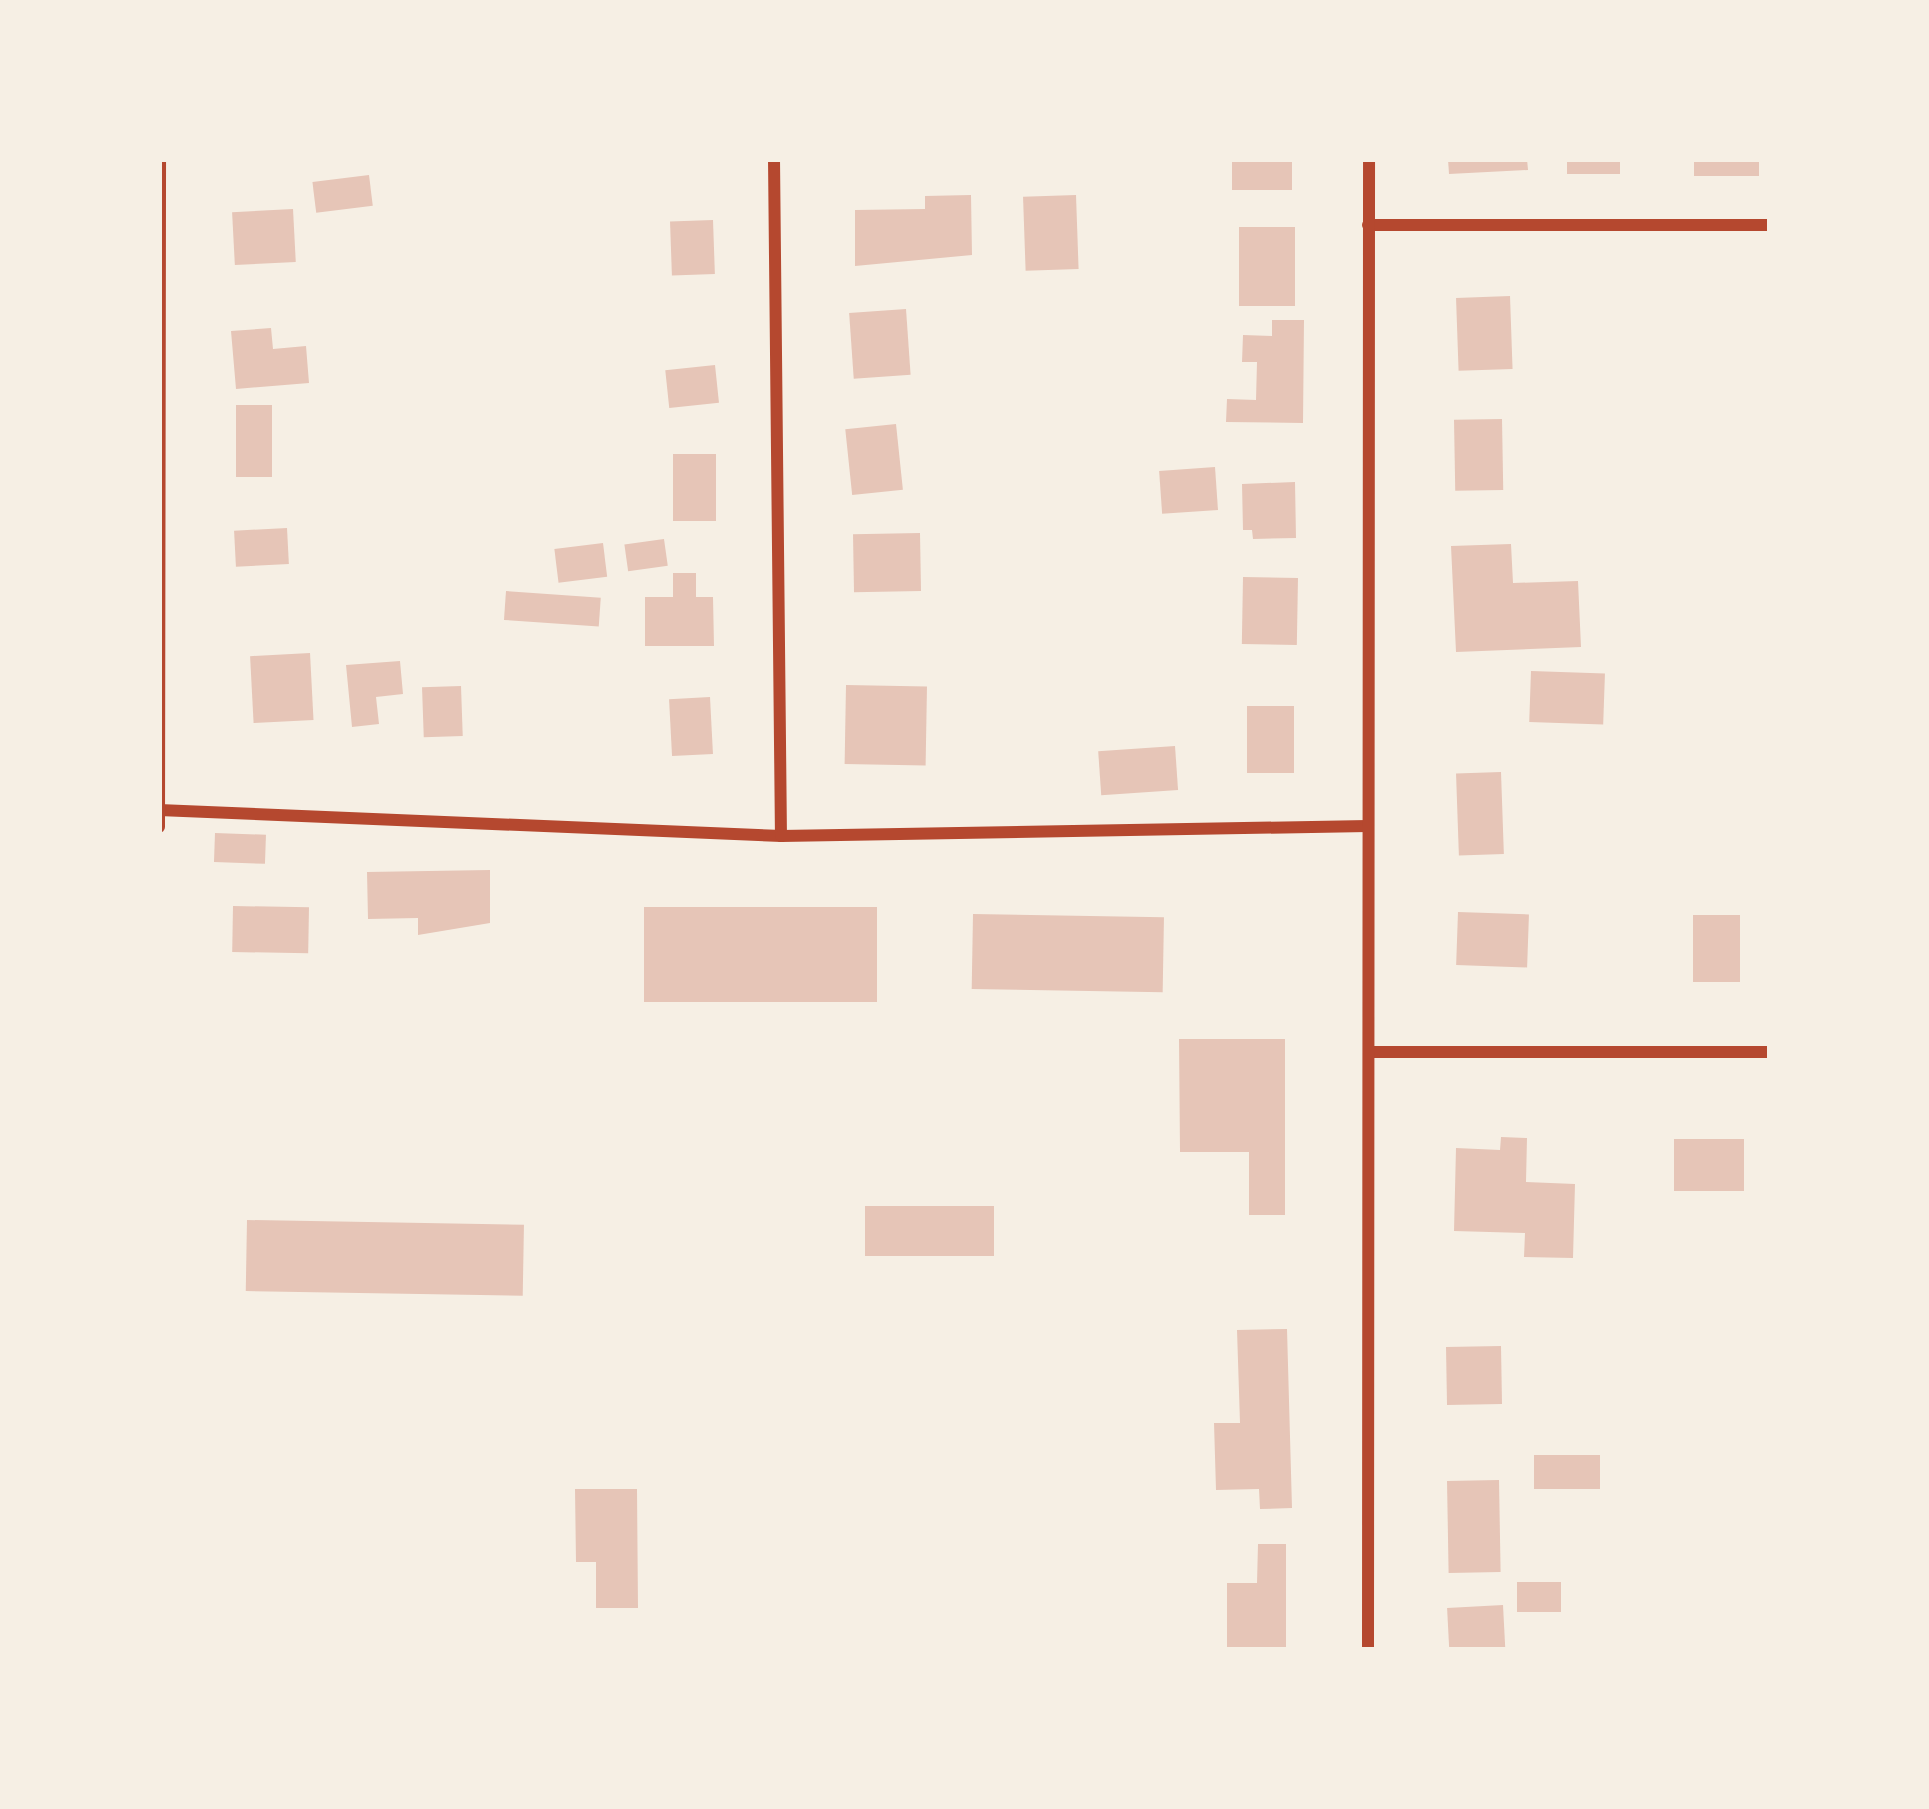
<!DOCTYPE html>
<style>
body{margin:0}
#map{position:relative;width:1929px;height:1809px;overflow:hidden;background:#f6efe4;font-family:"Crimson Pro",serif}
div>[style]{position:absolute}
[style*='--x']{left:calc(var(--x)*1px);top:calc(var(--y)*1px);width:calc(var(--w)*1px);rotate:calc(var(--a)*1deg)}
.building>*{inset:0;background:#e6c5b7;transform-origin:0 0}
.minor>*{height:12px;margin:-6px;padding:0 6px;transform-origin:6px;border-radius:6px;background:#b5482f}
span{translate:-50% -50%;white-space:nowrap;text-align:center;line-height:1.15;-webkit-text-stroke:12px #f6efe4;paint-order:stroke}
.frame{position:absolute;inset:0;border:162px solid #f6efe4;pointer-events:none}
</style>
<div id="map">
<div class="building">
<div style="left:1232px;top:159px;width:60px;height:31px"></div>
<div style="clip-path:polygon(1448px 159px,1527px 159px,1528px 170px,1449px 174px)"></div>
<div style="left:1567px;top:159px;width:53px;height:15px"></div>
<div style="left:1694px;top:159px;width:65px;height:17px"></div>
<div style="left:369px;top:175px;width:31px;height:57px;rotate:83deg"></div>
<div style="clip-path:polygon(971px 195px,972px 255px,855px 266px,855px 210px,925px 209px,925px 196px)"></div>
<div style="left:1076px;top:195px;width:74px;height:53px;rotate:88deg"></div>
<div style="left:293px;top:209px;width:53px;height:61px;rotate:87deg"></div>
<div style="left:713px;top:220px;width:54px;height:43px;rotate:88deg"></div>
<div style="left:1239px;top:227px;width:56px;height:79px"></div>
<div style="left:1510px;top:296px;width:73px;height:54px;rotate:88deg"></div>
<div style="left:906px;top:309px;width:66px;height:57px;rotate:86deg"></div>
<div style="clip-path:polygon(1272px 320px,1304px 320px,1303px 423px,1226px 422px,1227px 399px,1256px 400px,1257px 362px,1242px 362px,1243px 335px,1272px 336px)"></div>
<div style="clip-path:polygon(271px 328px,273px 349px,306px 346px,309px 383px,236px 389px,231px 331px)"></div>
<div style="left:715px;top:365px;width:38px;height:50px;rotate:84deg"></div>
<div style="left:236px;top:405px;width:36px;height:72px"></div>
<div style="left:1502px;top:419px;width:71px;height:48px;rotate:89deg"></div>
<div style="left:896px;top:424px;width:66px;height:51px;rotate:84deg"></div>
<div style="left:673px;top:454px;width:43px;height:67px"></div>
<div style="left:1215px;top:467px;width:43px;height:56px;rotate:86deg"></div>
<div style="clip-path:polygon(1295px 482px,1296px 538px,1253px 539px,1252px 530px,1243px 530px,1242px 484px)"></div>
<div style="left:287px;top:528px;width:36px;height:53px;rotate:87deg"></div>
<div style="left:920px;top:533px;width:58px;height:67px;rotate:89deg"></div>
<div style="left:664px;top:539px;width:27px;height:40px;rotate:82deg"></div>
<div style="left:603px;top:543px;width:34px;height:49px;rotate:83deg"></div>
<div style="clip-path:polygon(1511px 544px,1513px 583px,1578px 581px,1581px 647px,1456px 652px,1451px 546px)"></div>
<div style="clip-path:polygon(673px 573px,696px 573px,696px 597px,713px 597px,714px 646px,645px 646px,645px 597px,673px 597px)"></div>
<div style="left:1243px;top:577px;width:55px;height:67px;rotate:1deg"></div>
<div style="left:506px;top:591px;width:95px;height:29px;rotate:4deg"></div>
<div style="left:310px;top:653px;width:67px;height:60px;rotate:87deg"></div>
<div style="clip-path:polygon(400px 661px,403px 694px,376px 697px,379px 724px,352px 727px,346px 665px)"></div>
<div style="left:1531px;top:671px;width:74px;height:51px;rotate:2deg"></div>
<div style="left:846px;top:685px;width:81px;height:79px;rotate:1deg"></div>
<div style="left:461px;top:686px;width:50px;height:39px;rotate:88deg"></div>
<div style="left:710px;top:697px;width:57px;height:41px;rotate:87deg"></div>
<div style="left:1247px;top:706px;width:47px;height:67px"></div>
<div style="left:1175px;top:746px;width:44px;height:77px;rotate:86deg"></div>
<div style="left:1501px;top:772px;width:82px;height:45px;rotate:88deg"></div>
<div style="left:215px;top:833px;width:51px;height:29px;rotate:2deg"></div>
<div style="clip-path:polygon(490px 870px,490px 923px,418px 935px,418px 918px,368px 919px,367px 872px)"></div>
<div style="left:233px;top:906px;width:76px;height:46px;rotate:1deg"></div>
<div style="left:644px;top:907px;width:233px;height:95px"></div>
<div style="left:1458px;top:912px;width:71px;height:53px;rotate:2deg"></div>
<div style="left:973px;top:914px;width:191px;height:75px;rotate:1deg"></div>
<div style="left:1693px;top:915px;width:47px;height:67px"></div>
<div style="clip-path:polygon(1179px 1039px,1285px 1039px,1285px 1215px,1249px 1215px,1249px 1152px,1180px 1152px)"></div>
<div style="clip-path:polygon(1501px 1137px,1527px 1138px,1526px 1182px,1575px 1184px,1573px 1258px,1524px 1257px,1525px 1233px,1454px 1231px,1456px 1148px,1500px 1150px)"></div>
<div style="left:1674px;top:1139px;width:70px;height:52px"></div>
<div style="left:865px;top:1206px;width:129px;height:50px"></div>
<div style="left:247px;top:1220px;width:277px;height:71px;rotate:1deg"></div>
<div style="clip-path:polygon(1287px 1329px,1292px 1508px,1260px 1509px,1259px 1489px,1216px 1490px,1214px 1423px,1240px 1423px,1237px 1330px)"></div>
<div style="left:1501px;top:1346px;width:58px;height:55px;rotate:89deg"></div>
<div style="left:1534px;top:1455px;width:66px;height:34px"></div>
<div style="left:1499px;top:1480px;width:92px;height:52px;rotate:89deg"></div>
<div style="clip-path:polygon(575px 1489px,637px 1489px,638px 1608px,596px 1608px,596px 1562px,576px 1562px)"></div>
<div style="clip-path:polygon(1258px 1544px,1286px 1544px,1286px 1650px,1227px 1650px,1227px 1583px,1257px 1583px)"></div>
<div style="left:1517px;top:1582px;width:44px;height:30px"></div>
<div style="left:1503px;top:1605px;width:45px;height:56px;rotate:87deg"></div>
</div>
<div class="minor">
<div style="--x:774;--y:159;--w:677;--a:89.41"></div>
<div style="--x:1368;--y:225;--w:402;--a:0"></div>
<div style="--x:159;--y:810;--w:623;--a:2.39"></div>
<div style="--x:781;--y:836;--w:587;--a:-0.98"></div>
<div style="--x:159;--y:827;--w:668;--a:-89.91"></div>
<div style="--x:1369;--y:1052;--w:401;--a:0"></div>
<div style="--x:1368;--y:1650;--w:1491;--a:-89.96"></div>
</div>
<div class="frame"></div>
</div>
